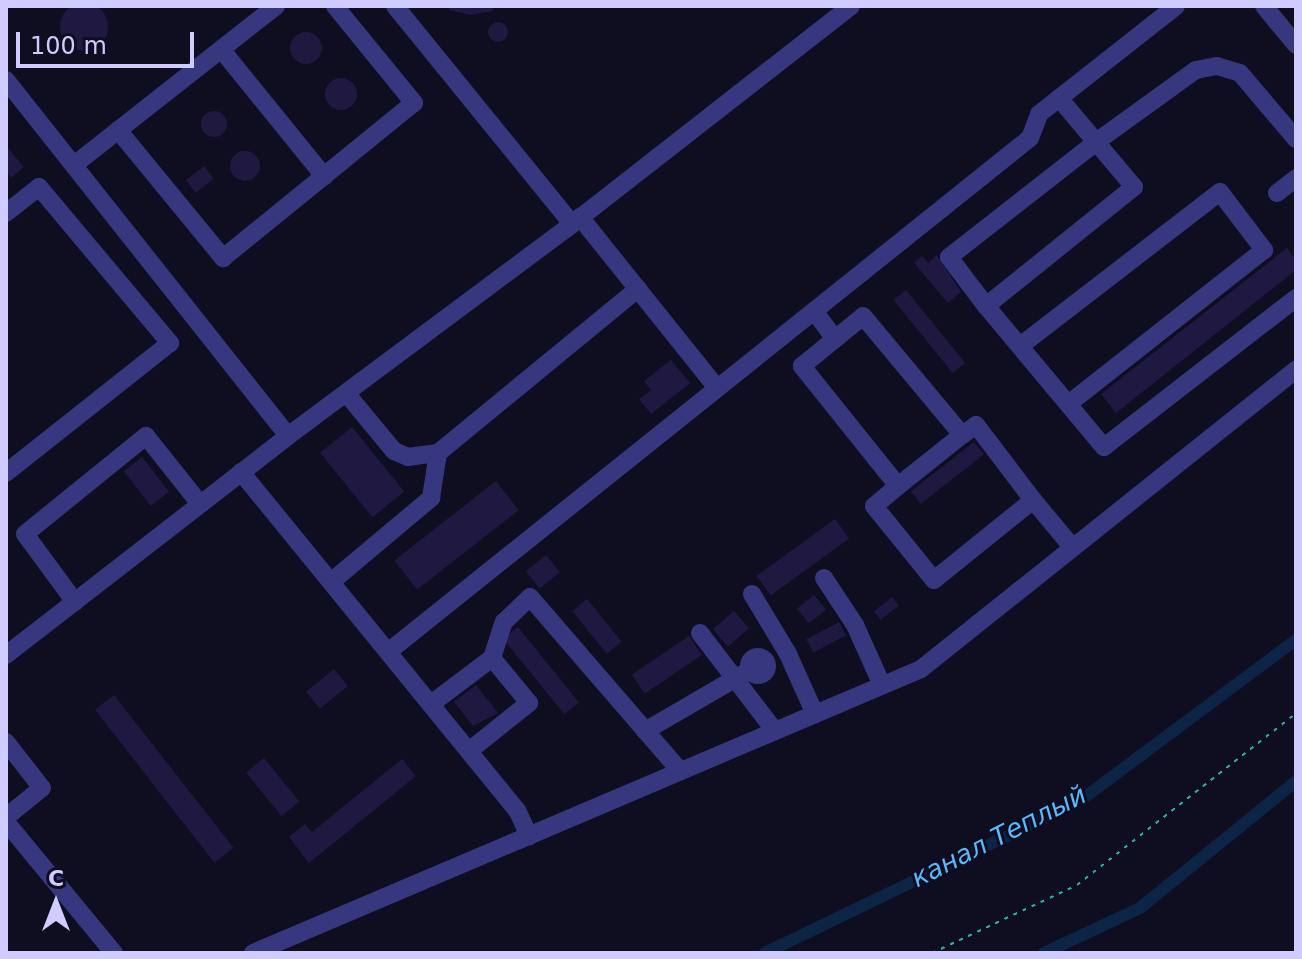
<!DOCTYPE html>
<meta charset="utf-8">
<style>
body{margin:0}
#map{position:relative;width:1302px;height:959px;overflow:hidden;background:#0f0d20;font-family:"DejaVu Sans",sans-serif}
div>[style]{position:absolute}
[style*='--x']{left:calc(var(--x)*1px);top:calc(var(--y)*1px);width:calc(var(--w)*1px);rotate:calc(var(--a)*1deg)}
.canal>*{height:12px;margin:-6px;padding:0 6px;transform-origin:6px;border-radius:6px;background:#0c2445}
.building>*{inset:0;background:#1f1941;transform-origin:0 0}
.round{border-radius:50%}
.path>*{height:2px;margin-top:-1px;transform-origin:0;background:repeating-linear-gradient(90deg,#2db2a5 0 4px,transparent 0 10px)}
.minor>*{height:18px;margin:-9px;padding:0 9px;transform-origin:9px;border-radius:9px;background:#373780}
.minor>.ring{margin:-9px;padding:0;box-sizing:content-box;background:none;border:18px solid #373780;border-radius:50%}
span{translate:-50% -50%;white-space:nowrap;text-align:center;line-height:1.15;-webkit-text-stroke:6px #0f0d20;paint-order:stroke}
.water-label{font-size:26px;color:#5ab9ff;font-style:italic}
.frame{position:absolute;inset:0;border:8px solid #d0ccff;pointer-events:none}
.north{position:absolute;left:16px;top:863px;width:80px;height:80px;-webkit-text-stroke:6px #0f0d20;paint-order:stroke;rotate:0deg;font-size:22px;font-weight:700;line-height:32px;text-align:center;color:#d0ccff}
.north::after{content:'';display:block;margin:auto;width:28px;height:36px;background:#d0ccff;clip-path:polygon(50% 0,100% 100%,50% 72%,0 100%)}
.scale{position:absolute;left:16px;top:32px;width:178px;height:36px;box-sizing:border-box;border:4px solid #d0ccff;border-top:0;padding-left:10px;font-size:24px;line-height:28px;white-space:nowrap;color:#d0ccff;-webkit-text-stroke:6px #0f0d20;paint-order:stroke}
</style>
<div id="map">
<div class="canal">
<div style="--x:765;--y:953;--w:351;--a:-25.8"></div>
<div style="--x:1081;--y:800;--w:268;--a:-36.7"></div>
<div style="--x:1044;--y:953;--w:106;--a:-25.1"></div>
<div style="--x:1140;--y:908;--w:201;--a:-39.1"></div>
</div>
<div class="building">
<div class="round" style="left:60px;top:3px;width:48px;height:48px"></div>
<div style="clip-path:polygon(449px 6px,493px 6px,493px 11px,471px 15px,449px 10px)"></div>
<div class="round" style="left:488px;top:22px;width:20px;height:20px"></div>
<div class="round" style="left:290px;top:32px;width:32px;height:32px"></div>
<div class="round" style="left:325px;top:78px;width:32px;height:32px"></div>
<div class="round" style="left:201px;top:111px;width:26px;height:26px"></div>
<div style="clip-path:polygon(6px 146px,24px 167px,11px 178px,6px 171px)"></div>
<div class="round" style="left:230px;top:151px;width:30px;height:30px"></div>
<div style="left:204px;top:166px;width:16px;height:23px;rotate:52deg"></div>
<div style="clip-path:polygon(1287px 248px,1296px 260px,1296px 270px,1116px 413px,1101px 394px)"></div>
<div style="clip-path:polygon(937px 255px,961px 292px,948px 303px,914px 263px,922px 256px,928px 263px)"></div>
<div style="left:906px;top:290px;width:94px;height:16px;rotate:51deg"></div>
<div style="clip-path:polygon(671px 360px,690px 383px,651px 414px,639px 399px,651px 390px,644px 381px)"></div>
<div style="left:352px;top:427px;width:83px;height:41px;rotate:51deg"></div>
<div style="left:974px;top:442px;width:16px;height:80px;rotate:52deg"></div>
<div style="left:142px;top:457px;width:44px;height:23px;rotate:52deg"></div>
<div style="left:496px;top:481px;width:37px;height:129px;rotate:52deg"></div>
<div style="left:835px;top:519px;width:24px;height:97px;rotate:54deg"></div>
<div style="left:546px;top:555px;width:22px;height:26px;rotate:51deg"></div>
<div style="left:814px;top:595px;width:19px;height:22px;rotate:51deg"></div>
<div style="left:892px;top:597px;width:11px;height:23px;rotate:52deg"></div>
<div style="left:587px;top:599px;width:55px;height:19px;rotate:51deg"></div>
<div style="left:734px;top:611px;width:23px;height:28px;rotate:49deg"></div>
<div style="left:839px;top:622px;width:15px;height:37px;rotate:62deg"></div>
<div style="left:518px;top:627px;width:97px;height:19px;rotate:51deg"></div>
<div style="left:689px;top:636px;width:23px;height:69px;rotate:56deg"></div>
<div style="left:334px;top:669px;width:22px;height:36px;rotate:51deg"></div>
<div style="clip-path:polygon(476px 685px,498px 713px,473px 726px,454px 702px)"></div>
<div style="left:114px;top:695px;width:194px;height:24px;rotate:52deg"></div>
<div style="left:264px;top:758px;width:56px;height:23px;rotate:51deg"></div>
<div style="clip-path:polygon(402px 759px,416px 776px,309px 863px,289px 837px,305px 824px,312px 832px)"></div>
</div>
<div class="path">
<div style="--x:932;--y:953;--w:160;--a:-25.1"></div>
<div style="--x:1077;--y:885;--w:278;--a:-38.1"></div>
</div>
<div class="minor">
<div style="--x:395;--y:6;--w:281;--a:50.9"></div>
<div style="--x:572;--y:224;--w:354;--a:-38"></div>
<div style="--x:1264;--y:6;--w:50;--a:50.6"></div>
<div style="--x:221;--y:49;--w:164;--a:51"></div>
<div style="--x:6;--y:80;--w:454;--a:51.6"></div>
<div style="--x:288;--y:436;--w:354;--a:-36.7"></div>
<div style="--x:1059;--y:98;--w:57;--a:49.9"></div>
<div style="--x:1096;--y:142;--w:59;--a:49.8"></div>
<div style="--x:1134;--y:187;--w:190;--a:141.2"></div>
<div style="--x:986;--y:306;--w:61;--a:-127.1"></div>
<div style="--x:949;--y:257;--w:187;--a:-38"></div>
<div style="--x:1096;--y:142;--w:123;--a:-35.8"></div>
<div style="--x:1196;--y:70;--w:21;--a:-11"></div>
<div style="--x:1217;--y:66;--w:24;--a:17"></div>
<div style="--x:1240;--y:73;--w:87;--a:49.7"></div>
<div style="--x:118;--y:130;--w:166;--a:50.6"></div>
<div style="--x:223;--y:258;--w:246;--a:-39.1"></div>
<div style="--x:414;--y:103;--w:125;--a:-129.2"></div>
<div style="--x:74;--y:165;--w:257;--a:-38.2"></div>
<div style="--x:1277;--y:193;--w:24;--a:-38"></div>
<div style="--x:6;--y:213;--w:42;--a:-38.2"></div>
<div style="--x:39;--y:187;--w:204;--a:50"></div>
<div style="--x:170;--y:343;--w:209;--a:141.6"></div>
<div style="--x:580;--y:217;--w:219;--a:51.3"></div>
<div style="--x:986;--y:306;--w:184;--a:50.1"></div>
<div style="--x:1104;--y:447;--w:243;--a:-37.8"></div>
<div style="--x:814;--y:311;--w:35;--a:53"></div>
<div style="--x:835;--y:339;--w:36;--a:-39"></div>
<div style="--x:863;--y:316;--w:155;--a:50.2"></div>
<div style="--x:962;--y:435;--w:82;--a:141.4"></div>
<div style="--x:898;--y:486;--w:154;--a:-128.7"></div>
<div style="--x:802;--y:366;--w:43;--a:-39.3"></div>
<div style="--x:1020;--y:346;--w:252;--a:-37.6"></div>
<div style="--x:1220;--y:192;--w:73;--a:52.8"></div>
<div style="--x:1264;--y:250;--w:249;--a:141.8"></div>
<div style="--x:346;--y:393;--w:75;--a:50.4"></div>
<div style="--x:394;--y:451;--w:15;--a:23"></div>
<div style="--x:408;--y:457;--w:30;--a:-8"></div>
<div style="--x:241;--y:472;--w:436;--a:50.8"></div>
<div style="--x:517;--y:810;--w:29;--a:65"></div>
<div style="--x:898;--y:486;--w:31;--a:140"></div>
<div style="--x:874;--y:506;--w:95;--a:51"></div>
<div style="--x:934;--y:580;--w:127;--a:-38.9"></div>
<div style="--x:1033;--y:500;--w:94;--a:-127.2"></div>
<div style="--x:976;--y:425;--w:17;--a:144"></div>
<div style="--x:1033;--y:500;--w:62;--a:50.2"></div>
<div style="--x:824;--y:578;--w:56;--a:56.6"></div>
<div style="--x:855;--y:625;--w:66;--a:65.8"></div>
<div style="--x:331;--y:582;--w:131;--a:-40"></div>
<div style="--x:431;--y:498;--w:46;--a:-81.2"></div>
<div style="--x:438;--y:453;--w:259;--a:-39.4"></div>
<div style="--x:752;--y:594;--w:70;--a:59"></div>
<div style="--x:788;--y:654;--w:66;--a:65.8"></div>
<div style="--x:75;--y:602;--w:84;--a:-126.3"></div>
<div style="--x:25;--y:534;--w:156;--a:-39"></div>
<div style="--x:146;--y:436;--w:87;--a:51.5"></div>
<div style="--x:700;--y:633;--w:123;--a:52.6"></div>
<div style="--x:388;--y:652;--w:822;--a:-38.68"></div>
<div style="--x:1030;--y:138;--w:26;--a:-69"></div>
<div style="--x:1039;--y:114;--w:174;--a:-38.2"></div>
<div style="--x:6;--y:655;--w:357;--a:-37.8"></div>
<div class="ring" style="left:749px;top:657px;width:0;height:0"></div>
<div style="--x:431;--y:704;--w:76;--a:-37"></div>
<div style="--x:492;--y:658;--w:38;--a:-72"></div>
<div style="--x:504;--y:622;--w:36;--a:-44"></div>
<div style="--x:530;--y:597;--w:230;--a:49.2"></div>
<div style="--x:645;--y:731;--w:121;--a:-30.2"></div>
<div style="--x:6;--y:742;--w:58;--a:52"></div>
<div style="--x:42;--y:788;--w:46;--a:141.1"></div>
<div style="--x:469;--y:751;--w:77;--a:-38.7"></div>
<div style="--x:529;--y:703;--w:58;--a:-129.4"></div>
<div style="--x:6;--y:822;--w:170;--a:50.5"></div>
<div style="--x:253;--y:953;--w:726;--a:-23.03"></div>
<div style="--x:921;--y:669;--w:480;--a:-38.6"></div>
</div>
<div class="water-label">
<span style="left:999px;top:837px;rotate:-27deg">канал Теплый</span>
</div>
<div class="frame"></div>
<div class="north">С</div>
<div class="scale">100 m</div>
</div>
